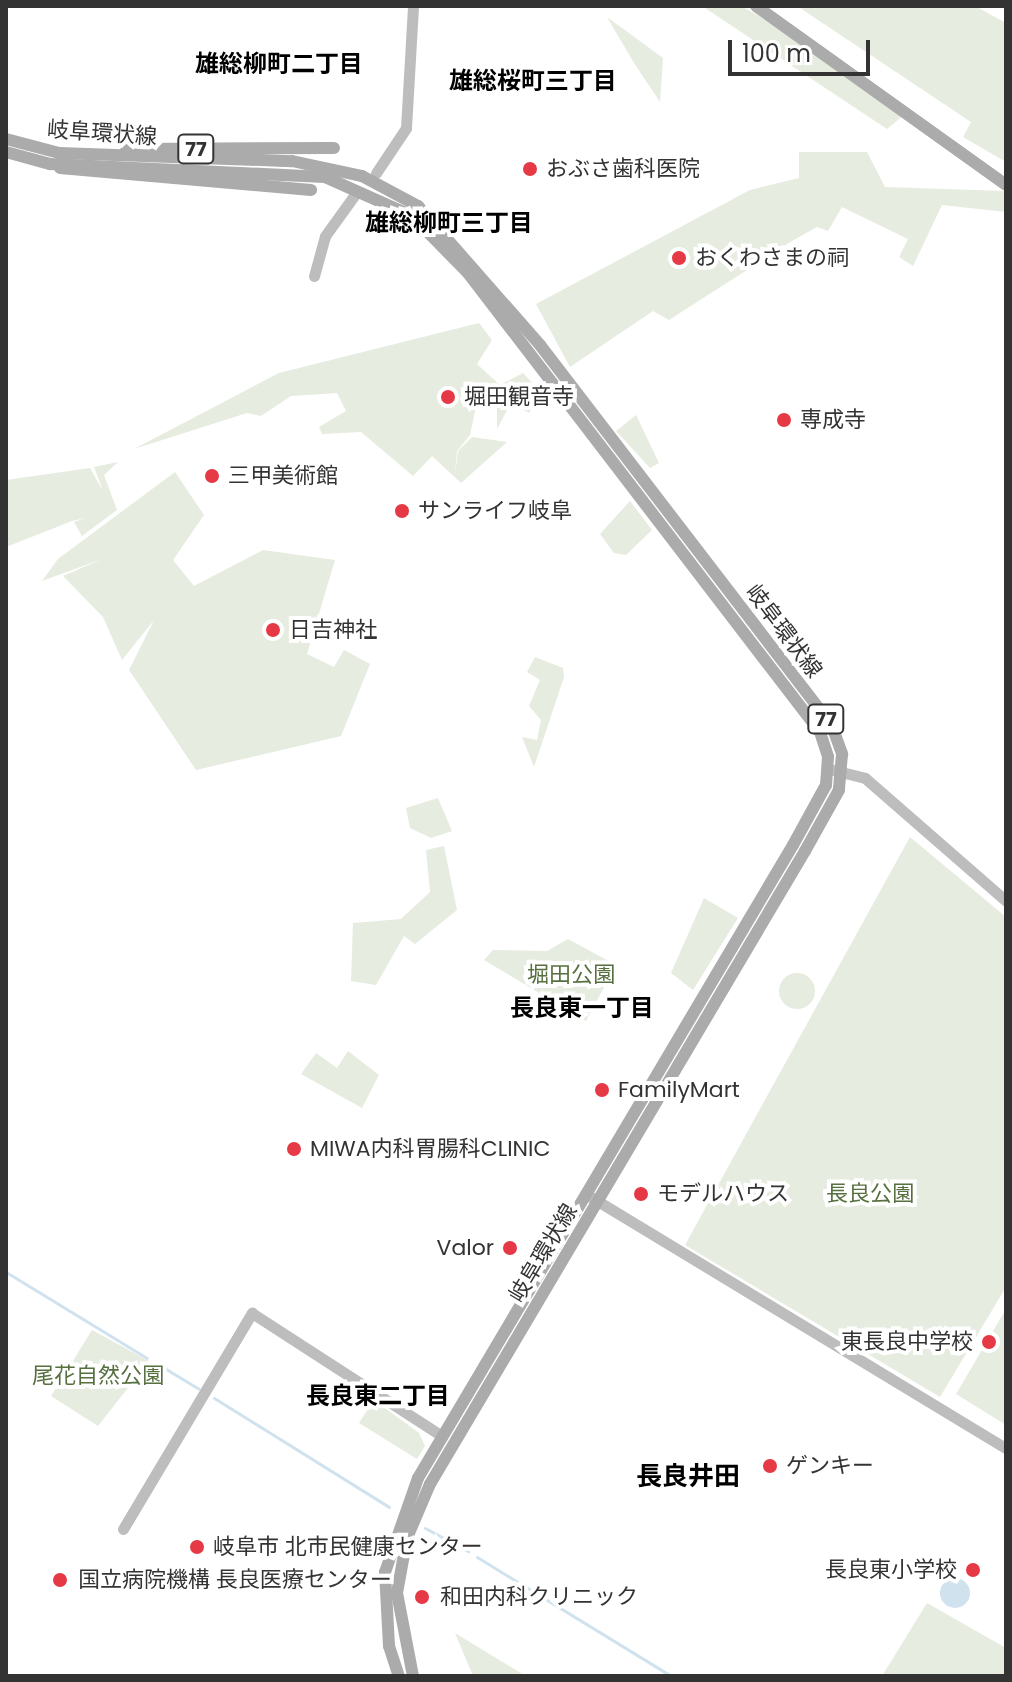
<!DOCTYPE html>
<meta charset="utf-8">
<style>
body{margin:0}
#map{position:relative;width:1012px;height:1682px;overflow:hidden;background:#fff;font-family:Poppins,"Noto Sans JP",sans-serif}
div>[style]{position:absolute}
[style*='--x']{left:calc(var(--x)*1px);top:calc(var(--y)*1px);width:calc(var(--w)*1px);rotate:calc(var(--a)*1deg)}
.green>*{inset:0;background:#e6ecdf}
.round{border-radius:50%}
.water>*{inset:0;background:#cfe2ee}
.stream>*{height:3px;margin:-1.5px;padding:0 1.5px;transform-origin:1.5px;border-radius:1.5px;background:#cfe2ee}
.secondary>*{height:11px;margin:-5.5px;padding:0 5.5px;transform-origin:5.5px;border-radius:5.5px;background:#bdbdbd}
.primary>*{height:12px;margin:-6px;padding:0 6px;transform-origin:6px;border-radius:6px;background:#ababab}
.dots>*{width:22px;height:22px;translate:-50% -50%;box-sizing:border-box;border:4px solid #fff;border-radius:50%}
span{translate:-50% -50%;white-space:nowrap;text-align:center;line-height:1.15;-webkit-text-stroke:8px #fff;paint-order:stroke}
.shield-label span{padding:2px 6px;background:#fff;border:2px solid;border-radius:6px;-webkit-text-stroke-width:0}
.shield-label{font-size:20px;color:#333;font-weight:700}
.street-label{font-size:22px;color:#333}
.poi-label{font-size:22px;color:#333}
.left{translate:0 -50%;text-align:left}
.right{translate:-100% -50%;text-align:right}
.park-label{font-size:22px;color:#56703f}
.neighbourhood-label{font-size:24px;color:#000;font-weight:700}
.quarter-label{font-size:26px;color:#000;font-weight:700}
.frame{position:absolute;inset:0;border:8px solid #333;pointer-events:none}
.scale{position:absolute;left:728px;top:40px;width:142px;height:36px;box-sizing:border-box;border:4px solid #333;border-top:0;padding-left:10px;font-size:24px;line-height:28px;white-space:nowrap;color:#333;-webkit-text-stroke:6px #fff;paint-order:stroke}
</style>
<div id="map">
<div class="green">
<div style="clip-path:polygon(702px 6px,741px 6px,763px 18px,904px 115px,887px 129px)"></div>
<div style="clip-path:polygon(797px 6px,975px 6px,1006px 23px,1006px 162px,963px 137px,971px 122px)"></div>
<div style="clip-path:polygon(607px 17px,663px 58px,660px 102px,634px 63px)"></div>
<div style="clip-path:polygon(799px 152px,867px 152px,885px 187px,1004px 191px,1006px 212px,942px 205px,913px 266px,899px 257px,908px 239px,842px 207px,828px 231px,817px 227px,792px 241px,669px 320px,653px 311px,570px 367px,536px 304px,750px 190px,799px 178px)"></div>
<div style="clip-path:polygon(479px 323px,492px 340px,477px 364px,500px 385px,523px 373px,542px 393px,529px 413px,511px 403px,497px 429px,497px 397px,479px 392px,470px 435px,457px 451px,455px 475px,458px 451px,472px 437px,507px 442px,461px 483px,432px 456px,413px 476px,361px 432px,322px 434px,319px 427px,346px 411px,337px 393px,291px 396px,261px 416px,247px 413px,134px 449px,279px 373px)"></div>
<div style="clip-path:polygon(636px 415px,659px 463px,650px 468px,616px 431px)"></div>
<div style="clip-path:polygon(118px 462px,104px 475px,117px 510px,82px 536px,74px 522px,85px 518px,72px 521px,6px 547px,6px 480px,90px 468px,103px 491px,94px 467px)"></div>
<div style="clip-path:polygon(175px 472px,204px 515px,173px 560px,194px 586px,263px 550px,335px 560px,307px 654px,334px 667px,344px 650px,370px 664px,341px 736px,196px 770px,129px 670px,154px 620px,122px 660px,103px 617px,63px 576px,102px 559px,42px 581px,58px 559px)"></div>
<div style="clip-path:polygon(630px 501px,652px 530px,626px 555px,614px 553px,600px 534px)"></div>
<div style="clip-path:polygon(535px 657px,563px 668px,564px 677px,534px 767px,522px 737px,537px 740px,541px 720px,529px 706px,540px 680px,527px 672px)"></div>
<div style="clip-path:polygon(438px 798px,452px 831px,431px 838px,410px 828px,406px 808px)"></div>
<div style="clip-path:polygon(910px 837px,1006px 917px,1006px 1287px,940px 1397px,685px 1245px)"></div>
<div style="clip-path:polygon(444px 846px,457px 910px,415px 944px,404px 936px,376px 985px,351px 981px,353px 923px,401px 919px,430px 892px,426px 850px)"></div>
<div style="clip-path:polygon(704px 898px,738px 918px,693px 990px,671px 973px)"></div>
<div style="clip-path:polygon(568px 939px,616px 965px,586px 1021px,484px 960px,493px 950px,547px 951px)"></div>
<div class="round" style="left:779px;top:973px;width:36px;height:36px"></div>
<div style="clip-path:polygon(348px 1051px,379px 1075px,362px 1108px,301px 1074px,316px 1053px,337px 1068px)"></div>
<div style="clip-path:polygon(1006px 1309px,1006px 1425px,956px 1394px)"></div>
<div style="clip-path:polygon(92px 1330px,149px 1361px,98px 1426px,51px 1396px)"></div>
<div style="clip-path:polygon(374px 1400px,419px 1433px,425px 1446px,417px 1459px,359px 1423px)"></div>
<div style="clip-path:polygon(927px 1603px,1006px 1648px,1006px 1676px,882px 1676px)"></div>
<div style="clip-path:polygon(455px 1633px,506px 1664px,526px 1676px,473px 1676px)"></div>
</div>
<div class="water">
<div class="round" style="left:940px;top:1578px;width:30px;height:30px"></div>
</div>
<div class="stream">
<div style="--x:6;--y:1272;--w:165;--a:31.4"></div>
<div style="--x:161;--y:1366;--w:44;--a:31.2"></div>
<div style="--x:214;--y:1398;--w:206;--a:31.9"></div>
<div style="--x:425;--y:1528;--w:49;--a:28.1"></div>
<div style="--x:477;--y:1557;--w:228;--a:31.5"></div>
</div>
<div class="secondary">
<div style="--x:376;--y:173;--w:54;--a:-56.3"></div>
<div style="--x:406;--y:128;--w:122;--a:-86.7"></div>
<div style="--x:314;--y:276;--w:41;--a:-74.6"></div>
<div style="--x:325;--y:236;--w:53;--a:-54.2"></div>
<div style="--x:829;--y:769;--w:37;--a:14"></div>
<div style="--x:865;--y:778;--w:187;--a:41.1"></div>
<div style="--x:586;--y:1194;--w:491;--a:31.2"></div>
<div style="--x:123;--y:1529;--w:252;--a:-59.2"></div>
<div style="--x:252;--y:1313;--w:226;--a:32.9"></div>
</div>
<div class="primary">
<div style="--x:756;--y:6;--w:307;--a:35.6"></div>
<div style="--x:6;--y:139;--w:55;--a:14.8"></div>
<div style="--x:59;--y:153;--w:233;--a:2"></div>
<div style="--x:292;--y:161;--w:72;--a:12.1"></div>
<div style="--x:362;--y:176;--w:64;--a:28.2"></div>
<div style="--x:418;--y:206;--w:185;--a:48.7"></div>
<div style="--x:540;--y:345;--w:480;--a:52.5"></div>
<div style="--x:832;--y:726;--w:30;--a:70"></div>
<div style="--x:842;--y:754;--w:36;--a:95"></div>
<div style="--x:839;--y:790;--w:70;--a:119.1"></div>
<div style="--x:805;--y:851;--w:736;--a:120.64"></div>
<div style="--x:430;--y:1484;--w:59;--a:113.1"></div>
<div style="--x:407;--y:1538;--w:56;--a:100.3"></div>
<div style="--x:397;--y:1593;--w:85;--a:79.1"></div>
<div style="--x:126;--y:149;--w:208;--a:-0.3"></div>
<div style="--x:6;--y:152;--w:46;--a:15.3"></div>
<div style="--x:50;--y:164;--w:275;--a:2.7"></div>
<div style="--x:325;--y:177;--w:95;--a:24.1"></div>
<div style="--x:412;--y:216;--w:80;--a:45.5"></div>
<div style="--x:468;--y:273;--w:578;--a:52.52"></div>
<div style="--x:820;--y:732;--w:26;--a:72"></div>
<div style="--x:828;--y:757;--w:28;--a:94"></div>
<div style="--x:826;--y:785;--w:68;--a:118.8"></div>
<div style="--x:793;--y:845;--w:736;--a:120.64"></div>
<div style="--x:418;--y:1478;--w:100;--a:109.3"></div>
<div style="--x:385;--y:1572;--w:74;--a:86.9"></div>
<div style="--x:389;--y:1646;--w:32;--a:72"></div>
<div style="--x:60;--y:168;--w:252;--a:5"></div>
</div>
<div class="dots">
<div style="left:530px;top:169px;background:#e63946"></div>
<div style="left:679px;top:258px;background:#e63946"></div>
<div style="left:448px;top:397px;background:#e63946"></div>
<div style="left:784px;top:420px;background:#e63946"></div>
<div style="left:212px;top:476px;background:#e63946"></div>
<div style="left:402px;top:511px;background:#e63946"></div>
<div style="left:273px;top:630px;background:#e63946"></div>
<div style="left:602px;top:1090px;background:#e63946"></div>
<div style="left:294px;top:1149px;background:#e63946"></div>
<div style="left:641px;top:1194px;background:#e63946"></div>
<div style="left:510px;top:1248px;background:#e63946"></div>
<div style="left:989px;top:1342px;background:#e63946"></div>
<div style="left:770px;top:1466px;background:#e63946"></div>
<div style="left:197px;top:1547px;background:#e63946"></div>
<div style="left:973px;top:1570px;background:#e63946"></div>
<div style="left:60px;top:1580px;background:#e63946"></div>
<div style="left:422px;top:1597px;background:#e63946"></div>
</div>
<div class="shield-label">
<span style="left:196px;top:149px">77</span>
<span style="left:826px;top:719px">77</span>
</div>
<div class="street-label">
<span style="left:102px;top:133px;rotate:4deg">岐阜環状線</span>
<span style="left:784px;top:631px;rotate:53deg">岐阜環状線</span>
<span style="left:543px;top:1253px;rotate:-59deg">岐阜環状線</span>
</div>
<div class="poi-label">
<span class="left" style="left:546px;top:169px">おぶさ歯科医院</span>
<span class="left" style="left:695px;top:258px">おくわさまの祠</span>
<span class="left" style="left:464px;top:397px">堀田観音寺</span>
<span class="left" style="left:800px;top:420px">専成寺</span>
<span class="left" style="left:228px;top:476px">三甲美術館</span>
<span class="left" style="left:418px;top:511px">サンライフ岐阜</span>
<span class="left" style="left:289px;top:630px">日吉神社</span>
<span class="left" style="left:618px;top:1090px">FamilyMart</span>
<span class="left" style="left:310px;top:1149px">MIWA内科胃腸科CLINIC</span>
<span class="left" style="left:657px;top:1194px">モデルハウス</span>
<span class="right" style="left:494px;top:1248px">Valor</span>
<span class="right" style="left:973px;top:1342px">東長良中学校</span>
<span class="left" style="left:786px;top:1466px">ゲンキー</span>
<span class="left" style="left:213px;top:1547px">岐阜市 北市民健康センター</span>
<span class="right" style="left:957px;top:1570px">長良東小学校</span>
<span class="left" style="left:78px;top:1580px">国立病院機構 長良医療センター</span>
<span class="left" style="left:440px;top:1597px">和田内科クリニック</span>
</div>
<div class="park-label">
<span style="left:571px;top:975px">堀田公園</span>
<span style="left:870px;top:1194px">長良公園</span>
<span style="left:98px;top:1376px">尾花自然公園</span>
</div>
<div class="neighbourhood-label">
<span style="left:279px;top:64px">雄総柳町二丁目</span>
<span style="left:533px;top:81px">雄総桜町三丁目</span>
<span style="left:449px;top:223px">雄総柳町三丁目</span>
<span style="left:582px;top:1008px">長良東一丁目</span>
<span style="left:378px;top:1396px">長良東二丁目</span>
</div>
<div class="quarter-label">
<span style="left:688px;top:1477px">長良井田</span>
</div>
<div class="frame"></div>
<div class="scale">100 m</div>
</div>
